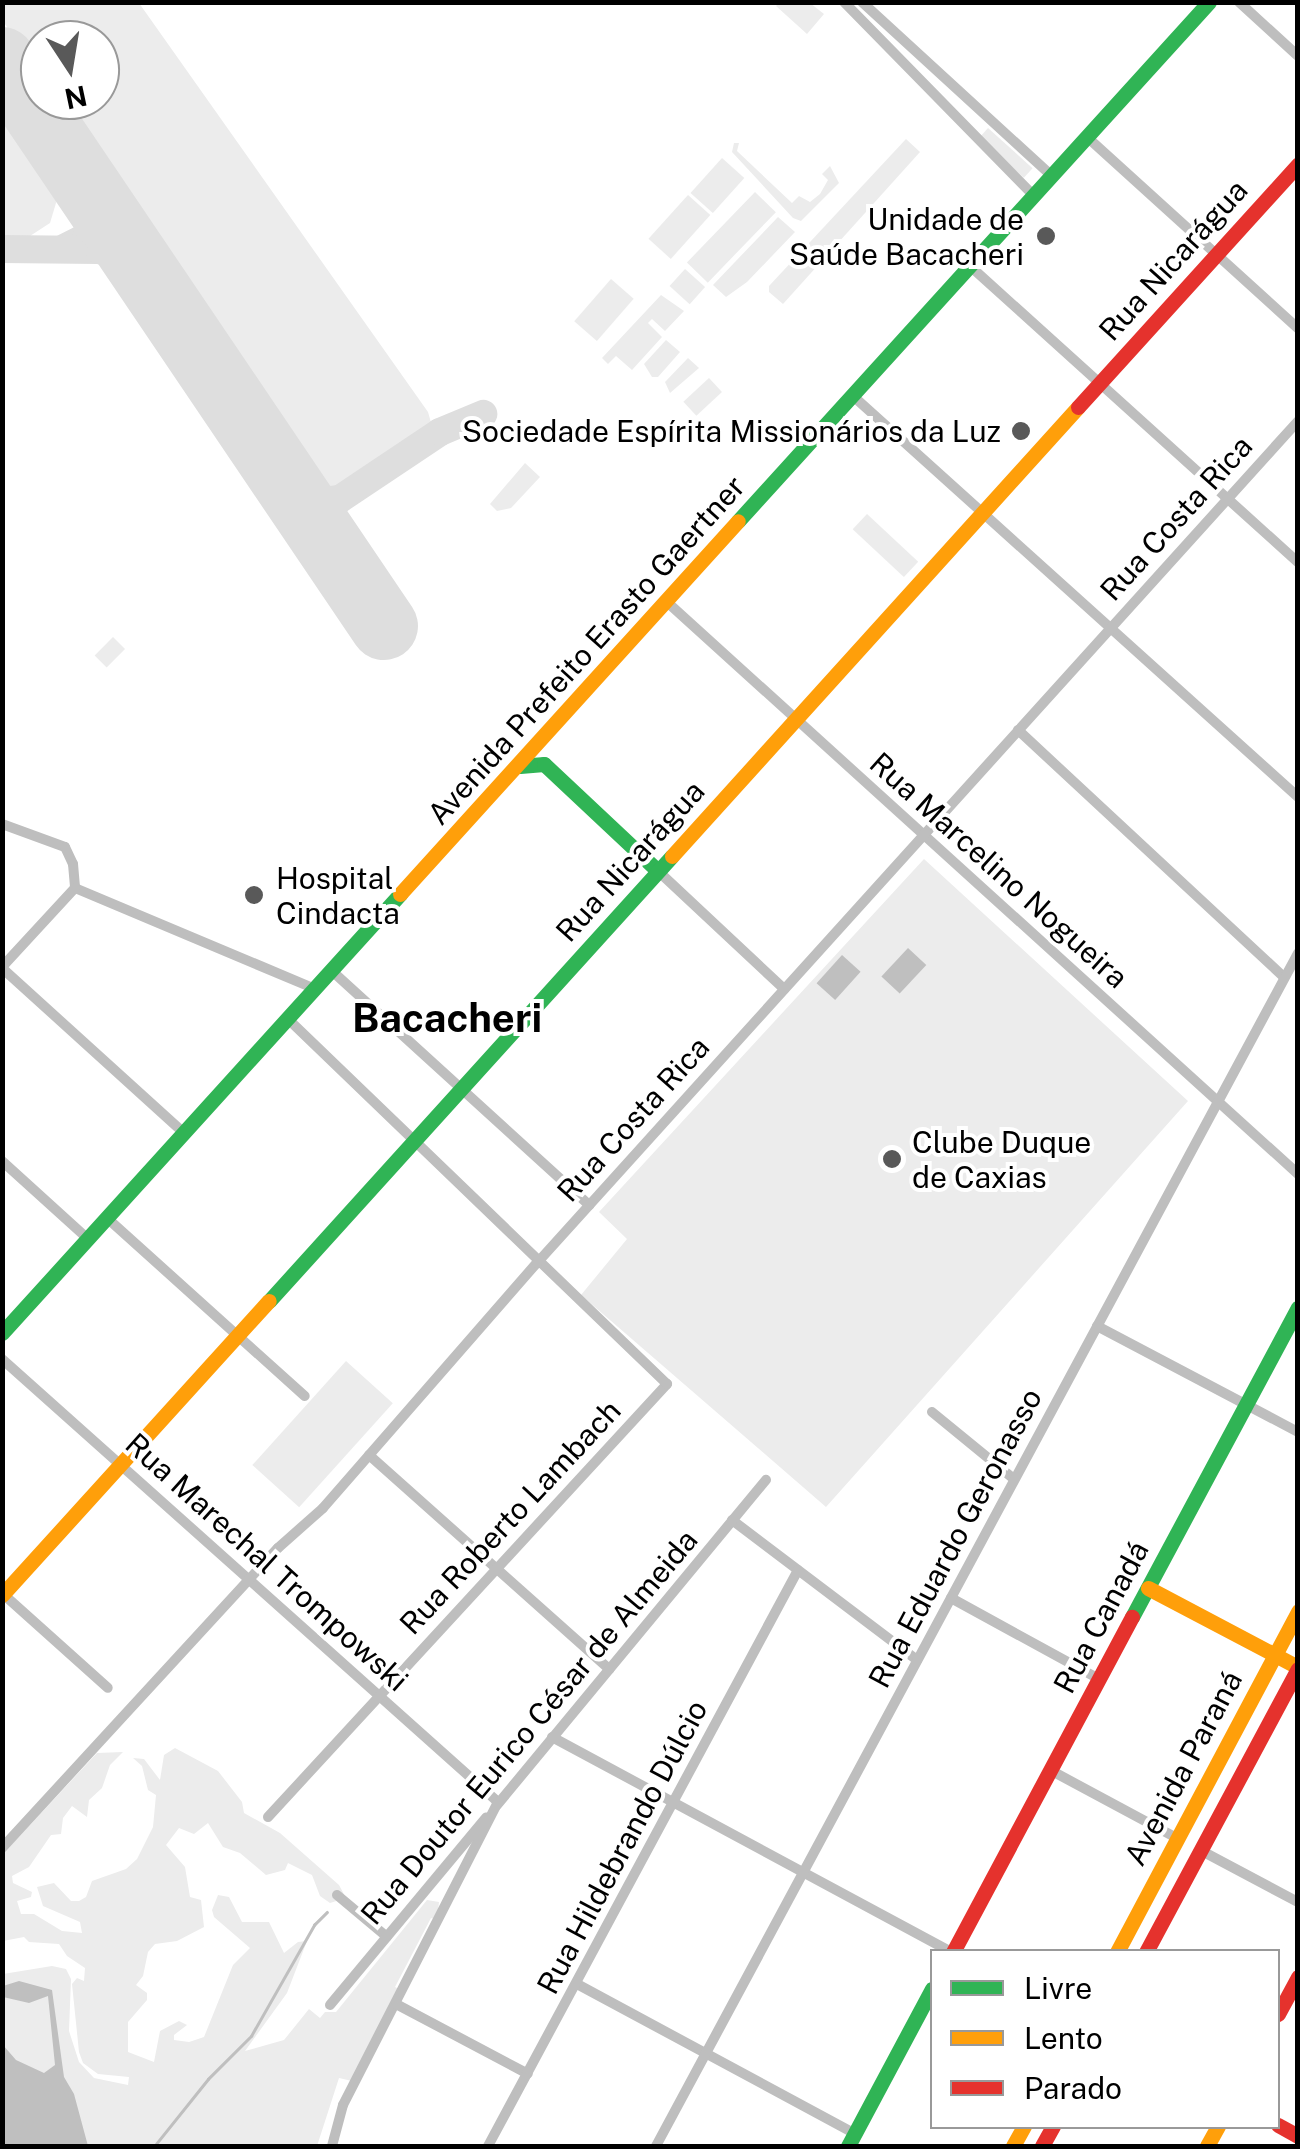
<!DOCTYPE html>
<meta charset="utf-8">
<style>
body{margin:0}
#map{position:relative;width:1300px;height:2149px;overflow:hidden;background:#fff;font-family:"Public Sans",sans-serif}
div>[style]{position:absolute}
[style*='--x']{left:calc(var(--x)*1px);top:calc(var(--y)*1px);width:calc(var(--w)*1px);rotate:calc(var(--a)*1deg)}
.green>*{inset:0;background:#ececec;transform-origin:0 0}
.water>*{inset:0;background:#bfbfbf;transform-origin:0 0}
.stream>*{height:2.5px;margin:-1.25px;padding:0 1.25px;transform-origin:1.25px;border-radius:1.25px;background:#bfbfbf}
.taxiway>*{height:28px;margin:-14px;padding:0 14px;transform-origin:14px;border-radius:14px;background:#dedede}
.runway>*{height:68px;margin:-34px;padding:0 34px;transform-origin:34px;border-radius:34px;background:#dedede}
.street>*{height:10px;margin:-5px;padding:0 5px;transform-origin:5px;border-radius:5px;background:#bebebe}
.fast>*{height:15px;margin:-7.5px;padding:0 7.5px;transform-origin:7.5px;border-radius:7.5px;background:#30b455}
.slow>*{height:15px;margin:-7.5px;padding:0 7.5px;transform-origin:7.5px;border-radius:7.5px;background:#ff9f0a}
.jam>*{height:15px;margin:-7.5px;padding:0 7.5px;transform-origin:7.5px;border-radius:7.5px;background:#e5322d}
.dots>*{width:28px;height:28px;translate:-50% -50%;box-sizing:border-box;border:5px solid #fff;border-radius:50%}
span{translate:-50% -50%;white-space:nowrap;text-align:center;line-height:1.15;-webkit-text-stroke:8px #fff;paint-order:stroke}
.poi-label{font-size:30px;color:#000}
.right{translate:-100% -50%;text-align:right}
.left{translate:0 -50%;text-align:left}
.street-label{font-size:30px;color:#000}
.district-label{font-size:40px;color:#000;font-weight:700}
.frame{position:absolute;inset:0;border:5px solid #000;pointer-events:none}
.legend{position:absolute;left:930px;top:1949px;width:350px;height:180px;box-sizing:border-box;background:#fff;border:2px solid #999;margin:0;padding:12px 18px;list-style:none;font-size:30px;color:#000}
.legend li{display:flex;align-items:center;gap:20px;height:50px}
.legend b{width:50px;border:2px solid #999}
.north{position:absolute;left:20px;top:20px;width:100px;height:100px;box-sizing:border-box;background:#fff;border:2px solid #999;border-radius:50%;rotate:168deg;font-size:28px;font-weight:700;line-height:40px;text-align:center;color:#000}
.north::after{content:'';display:block;margin:auto;width:35px;height:45px;background:#595959;clip-path:polygon(50% 0,100% 100%,50% 72%,0 100%)}
</style>
<div id="map">
<div class="green">
<div style="clip-path:polygon(2px 3px,139px 3px,428px 412px,432px 426px,336px 497px,324px 497px,56px 100px,100px 100px,100px 40px,40px 40px,40px 77px,3px 21px)"></div>
<div style="clip-path:polygon(779px 3px,810px 3px,824px 14px,807px 34px,776px 6px)"></div>
<div style="clip-path:polygon(3px 104px,55px 179px,59px 193px,50px 223px,30px 236px,3px 238px)"></div>
<div style="left:988px;top:128px;width:60px;height:13px;rotate:42deg"></div>
<div style="clip-path:polygon(906px 139px,920px 152px,783px 304px,769px 292px,769px 286px)"></div>
<div style="clip-path:polygon(734px 143px,739px 143px,737px 151px,792px 203px,799px 196px,810px 202px,820px 194px,828px 180px,822px 174px,830px 166px,839px 183px,801px 221px,793px 218px,732px 152px)"></div>
<div style="left:722px;top:158px;width:30px;height:47px;rotate:42deg"></div>
<div style="left:755px;top:192px;width:29px;height:98px;rotate:44deg"></div>
<div style="left:688px;top:195px;width:30px;height:59px;rotate:42deg"></div>
<div style="clip-path:polygon(778px 217px,795px 232px,747px 282px,726px 297px,713px 285px)"></div>
<div style="left:685px;top:269px;width:27px;height:23px;rotate:42deg"></div>
<div style="left:611px;top:279px;width:30px;height:56px;rotate:41deg"></div>
<div style="clip-path:polygon(661px 295px,684px 311px,665px 331px,652px 319px,648px 323px,662px 337px,632px 370px,616px 356px,608px 364px,602px 358px)"></div>
<div style="clip-path:polygon(666px 340px,680px 352px,658px 377px,652px 377px,644px 364px)"></div>
<div style="clip-path:polygon(688px 358px,699px 368px,670px 393px,665px 382px)"></div>
<div style="left:709px;top:378px;width:19px;height:35px;rotate:47deg"></div>
<div style="clip-path:polygon(525px 463px,540px 477px,511px 508px,497px 511px,490px 504px)"></div>
<div style="left:867px;top:514px;width:70px;height:21px;rotate:43deg"></div>
<div style="left:113px;top:637px;width:17px;height:26px;rotate:45deg"></div>
<div style="clip-path:polygon(924px 859px,1188px 1101px,826px 1507px,581px 1295px,627px 1239px,599px 1212px)"></div>
<div style="left:346px;top:1361px;width:63px;height:140px;rotate:42deg"></div>
<div style="clip-path:polygon(175px 1748px,218px 1771px,242px 1802px,244px 1813px,280px 1833px,339px 1885px,346px 1898px,330px 1903px,320px 1896px,312px 1875px,288px 1863px,285px 1870px,266px 1875px,240px 1853px,223px 1847px,208px 1823px,194px 1834px,179px 1828px,166px 1845px,185px 1867px,190px 1897px,201px 1900px,204px 1927px,177px 1941px,155px 1944px,148px 1952px,143px 1976px,136px 1985px,147px 1993px,147px 2000px,128px 2022px,128px 2052px,154px 2062px,160px 2031px,179px 2021px,187px 2025px,174px 2035px,174px 2040px,189px 2042px,204px 2037px,233px 1965px,250px 1948px,214px 1917px,212px 1910px,218px 1895px,229px 1897px,242px 1922px,269px 1922px,284px 1953px,298px 1942px,307px 1941px,287px 1993px,245px 2051px,284px 2040px,309px 2009px,320px 2018px,325px 2012px,336px 2012px,427px 1900px,439px 1902px,437px 1920px,431px 1918px,395px 1987px,401px 1990px,352px 2081px,339px 2078px,317px 2146px,3px 2146px,3px 1974px,52px 1966px,66px 1969px,71px 1979px,69px 2031px,79px 2062px,94px 2078px,128px 2085px,129px 2077px,98px 2074px,83px 2063px,79px 2052px,72px 1984px,77px 1978px,84px 1981px,85px 1968px,67px 1956px,59px 1944px,29px 1942px,24px 1937px,3px 1941px,5px 1852px,97px 1753px,123px 1752px,110px 1765px,102px 1788px,89px 1800px,87px 1817px,72px 1806px,63px 1818px,61px 1834px,51px 1835px,29px 1867px,12px 1876px,13px 1883px,32px 1892px,31px 1897px,17px 1901px,21px 1914px,34px 1914px,62px 1931px,82px 1933px,80px 1922px,43px 1906px,37px 1887px,54px 1883px,71px 1901px,79px 1901px,86px 1897px,92px 1881px,126px 1869px,137px 1859px,153px 1827px,156px 1795px,148px 1790px,142px 1766px,133px 1758px,144px 1759px,160px 1780px,164px 1755px)"></div>
</div>
<div class="water">
<div style="left:908px;top:948px;width:25px;height:39px;rotate:43deg"></div>
<div style="left:842px;top:955px;width:25px;height:38px;rotate:42deg"></div>
<div style="clip-path:polygon(19px 1981px,52px 1990px,64px 2077px,74px 2094px,88px 2146px,3px 2146px,3px 2045px,16px 2060px,44px 2073px,55px 2065px,48px 1996px,29px 2003px,3px 1997px,3px 1986px)"></div>
</div>
<div class="stream">
<div style="--x:156;--y:2144;--w:83;--a:-51.3"></div>
<div style="--x:208;--y:2079;--w:61;--a:-45"></div>
<div style="--x:251;--y:2036;--w:128;--a:-60.4"></div>
<div style="--x:314;--y:1925;--w:18;--a:-45"></div>
</div>
<div class="taxiway">
<div style="--x:64;--y:248;--w:25;--a:-27"></div>
<div style="--x:86;--y:237;--w:15;--a:-58"></div>
<div style="--x:94;--y:224;--w:13;--a:-81"></div>
<div style="--x:96;--y:211;--w:23;--a:-105"></div>
<div style="--x:2;--y:249;--w:97;--a:0.6"></div>
<div style="--x:99;--y:250;--w:23;--a:13"></div>
<div style="--x:121;--y:255;--w:39;--a:40"></div>
<div style="--x:298;--y:493;--w:19;--a:28"></div>
<div style="--x:315;--y:502;--w:25;--a:-7"></div>
<div style="--x:340;--y:499;--w:120;--a:-33.8"></div>
<div style="--x:440;--y:432;--w:47;--a:-22.7"></div>
</div>
<div class="runway">
<div style="--x:2;--y:61;--w:682;--a:55.94"></div>
</div>
<div class="street">
<div style="--x:844;--y:2;--w:272;--a:45.6"></div>
<div style="--x:862;--y:2;--w:258;--a:42.5"></div>
<div style="--x:1239;--y:2;--w:80;--a:42.5"></div>
<div style="--x:1087;--y:137;--w:285;--a:42.2"></div>
<div style="--x:970;--y:266;--w:442;--a:42.1"></div>
<div style="--x:853;--y:396;--w:599;--a:42.02"></div>
<div style="--x:667;--y:602;--w:852;--a:42.19"></div>
<div style="--x:1018;--y:730;--w:363;--a:42.9"></div>
<div style="--x:2;--y:824;--w:67;--a:20.1"></div>
<div style="--x:65;--y:847;--w:19;--a:65"></div>
<div style="--x:73;--y:864;--w:24;--a:85"></div>
<div style="--x:658;--y:871;--w:173;--a:43.1"></div>
<div style="--x:75;--y:888;--w:260;--a:22.8"></div>
<div style="--x:2;--y:967;--w:108;--a:-47.3"></div>
<div style="--x:2;--y:968;--w:246;--a:42.2"></div>
<div style="--x:332;--y:971;--w:348;--a:42.3"></div>
<div style="--x:2;--y:1161;--w:116;--a:42.2"></div>
<div style="--x:107;--y:1218;--w:266;--a:42"></div>
<div style="--x:1097;--y:1326;--w:227;--a:27.8"></div>
<div style="--x:2;--y:1359;--w:665;--a:41.77"></div>
<div style="--x:498;--y:1802;--w:340;--a:117.1"></div>
<div style="--x:343;--y:2105;--w:42;--a:105"></div>
<div style="--x:932;--y:1412;--w:106;--a:39.3"></div>
<div style="--x:369;--y:1455;--w:322;--a:41.7"></div>
<div style="--x:732;--y:1520;--w:232;--a:37.1"></div>
<div style="--x:2;--y:1593;--w:142;--a:41.9"></div>
<div style="--x:951;--y:1598;--w:169;--a:28.7"></div>
<div style="--x:552;--y:1737;--w:454;--a:28.3"></div>
<div style="--x:1050;--y:1770;--w:144;--a:28.2"></div>
<div style="--x:497;--y:1805;--w:422;--a:-50.4"></div>
<div style="--x:268;--y:1817;--w:589;--a:-47.34"></div>
<div style="--x:667;--y:1384;--w:526;--a:-136.08"></div>
<div style="--x:2;--y:1848;--w:408;--a:-47.4"></div>
<div style="--x:278;--y:1548;--w:60;--a:-41.6"></div>
<div style="--x:323;--y:1508;--w:325;--a:-48.9"></div>
<div style="--x:537;--y:1263;--w:1135;--a:-47.89"></div>
<div style="--x:1200;--y:1850;--w:111;--a:28"></div>
<div style="--x:337;--y:1895;--w:65;--a:40"></div>
<div style="--x:577;--y:1984;--w:316;--a:28.3"></div>
<div style="--x:396;--y:2004;--w:149;--a:27.9"></div>
<div style="--x:330;--y:2005;--w:244;--a:-50.2"></div>
<div style="--x:488;--y:2146;--w:654;--a:-61.71"></div>
<div style="--x:656;--y:2146;--w:1355;--a:-61.71"></div>
</div>
<div class="fast">
<div style="--x:738;--y:521;--w:701;--a:-47.78"></div>
<div style="--x:520;--y:766;--w:24;--a:-5"></div>
<div style="--x:544;--y:764;--w:156;--a:43.2"></div>
<div style="--x:269;--y:1301;--w:600;--a:-47.84"></div>
<div style="--x:2;--y:1333;--w:593;--a:-47.8"></div>
<div style="--x:1132;--y:1617;--w:351;--a:-61.8"></div>
<div style="--x:848;--y:2146;--w:178;--a:-61.9"></div>
</div>
<div class="slow">
<div style="--x:672;--y:856;--w:605;--a:-47.88"></div>
<div style="--x:400;--y:894;--w:503;--a:-47.82"></div>
<div style="--x:1148;--y:1588;--w:170;--a:27.8"></div>
<div style="--x:2;--y:1595;--w:397;--a:-47.8"></div>
<div style="--x:1117;--y:1952;--w:386;--a:-62"></div>
<div style="--x:1013;--y:2146;--w:23;--a:-61"></div>
<div style="--x:1207;--y:2146;--w:23;--a:-61"></div>
</div>
<div class="jam">
<div style="--x:1078;--y:407;--w:328;--a:-47.8"></div>
<div style="--x:953;--y:1952;--w:380;--a:-61.9"></div>
<div style="--x:1146;--y:1952;--w:321;--a:-61.8"></div>
<div style="--x:1278;--y:2014;--w:42;--a:-61.6"></div>
<div style="--x:1278;--y:2125;--w:23;--a:29"></div>
<div style="--x:1042;--y:2146;--w:23;--a:-61"></div>
</div>
<div class="dots">
<div style="left:1046px;top:236px;background:#595959"></div>
<div style="left:1021px;top:431px;background:#595959"></div>
<div style="left:254px;top:895px;background:#595959"></div>
<div style="left:892px;top:1159px;background:#595959"></div>
</div>
<div class="poi-label">
<span class="right" style="left:1024px;top:236px">Unidade de<br>Saúde Bacacheri</span>
<span class="right" style="left:1001px;top:431px">Sociedade Espírita Missionários da Luz</span>
<span class="left" style="left:276px;top:895px">Hospital<br>Cindacta</span>
<span class="left" style="left:912px;top:1159px">Clube Duque<br>de Caxias</span>
</div>
<div class="street-label">
<span style="left:1173px;top:260px;rotate:-48deg">Rua Nicarágua</span>
<span style="left:1176px;top:518px;rotate:-48deg">Rua Costa Rica</span>
<span style="left:586px;top:650px;rotate:-48deg">Avenida Prefeito Erasto Gaertner</span>
<span style="left:630px;top:861px;rotate:-48deg">Rua Nicarágua</span>
<span style="left:999px;top:870px;rotate:42deg">Rua Marcelino Nogueira</span>
<span style="left:633px;top:1119px;rotate:-48deg">Rua Costa Rica</span>
<span style="left:510px;top:1517px;rotate:-47deg">Rua Roberto Lambach</span>
<span style="left:955px;top:1538px;rotate:-62deg">Rua Eduardo Geronasso</span>
<span style="left:267px;top:1562px;rotate:42deg">Rua Marechal Trompowski</span>
<span style="left:1101px;top:1617px;rotate:-62deg">Rua Canadá</span>
<span style="left:529px;top:1727px;rotate:-50deg">Rua Doutor Eurico César de Almeida</span>
<span style="left:1183px;top:1768px;rotate:-62deg">Avenida Paraná</span>
<span style="left:622px;top:1847px;rotate:-62deg">Rua Hildebrando Dúlcio</span>
</div>
<div class="district-label">
<span style="left:447px;top:1018px">Bacacheri</span>
</div>
<div class="frame"></div>
<ul class="legend">
<li><b style="height:12px;background:#30b455"></b>Livre</li>
<li><b style="height:12px;background:#ff9f0a"></b>Lento</li>
<li><b style="height:12px;background:#e5322d"></b>Parado</li>
</ul>
<div class="north">N</div>
</div>
